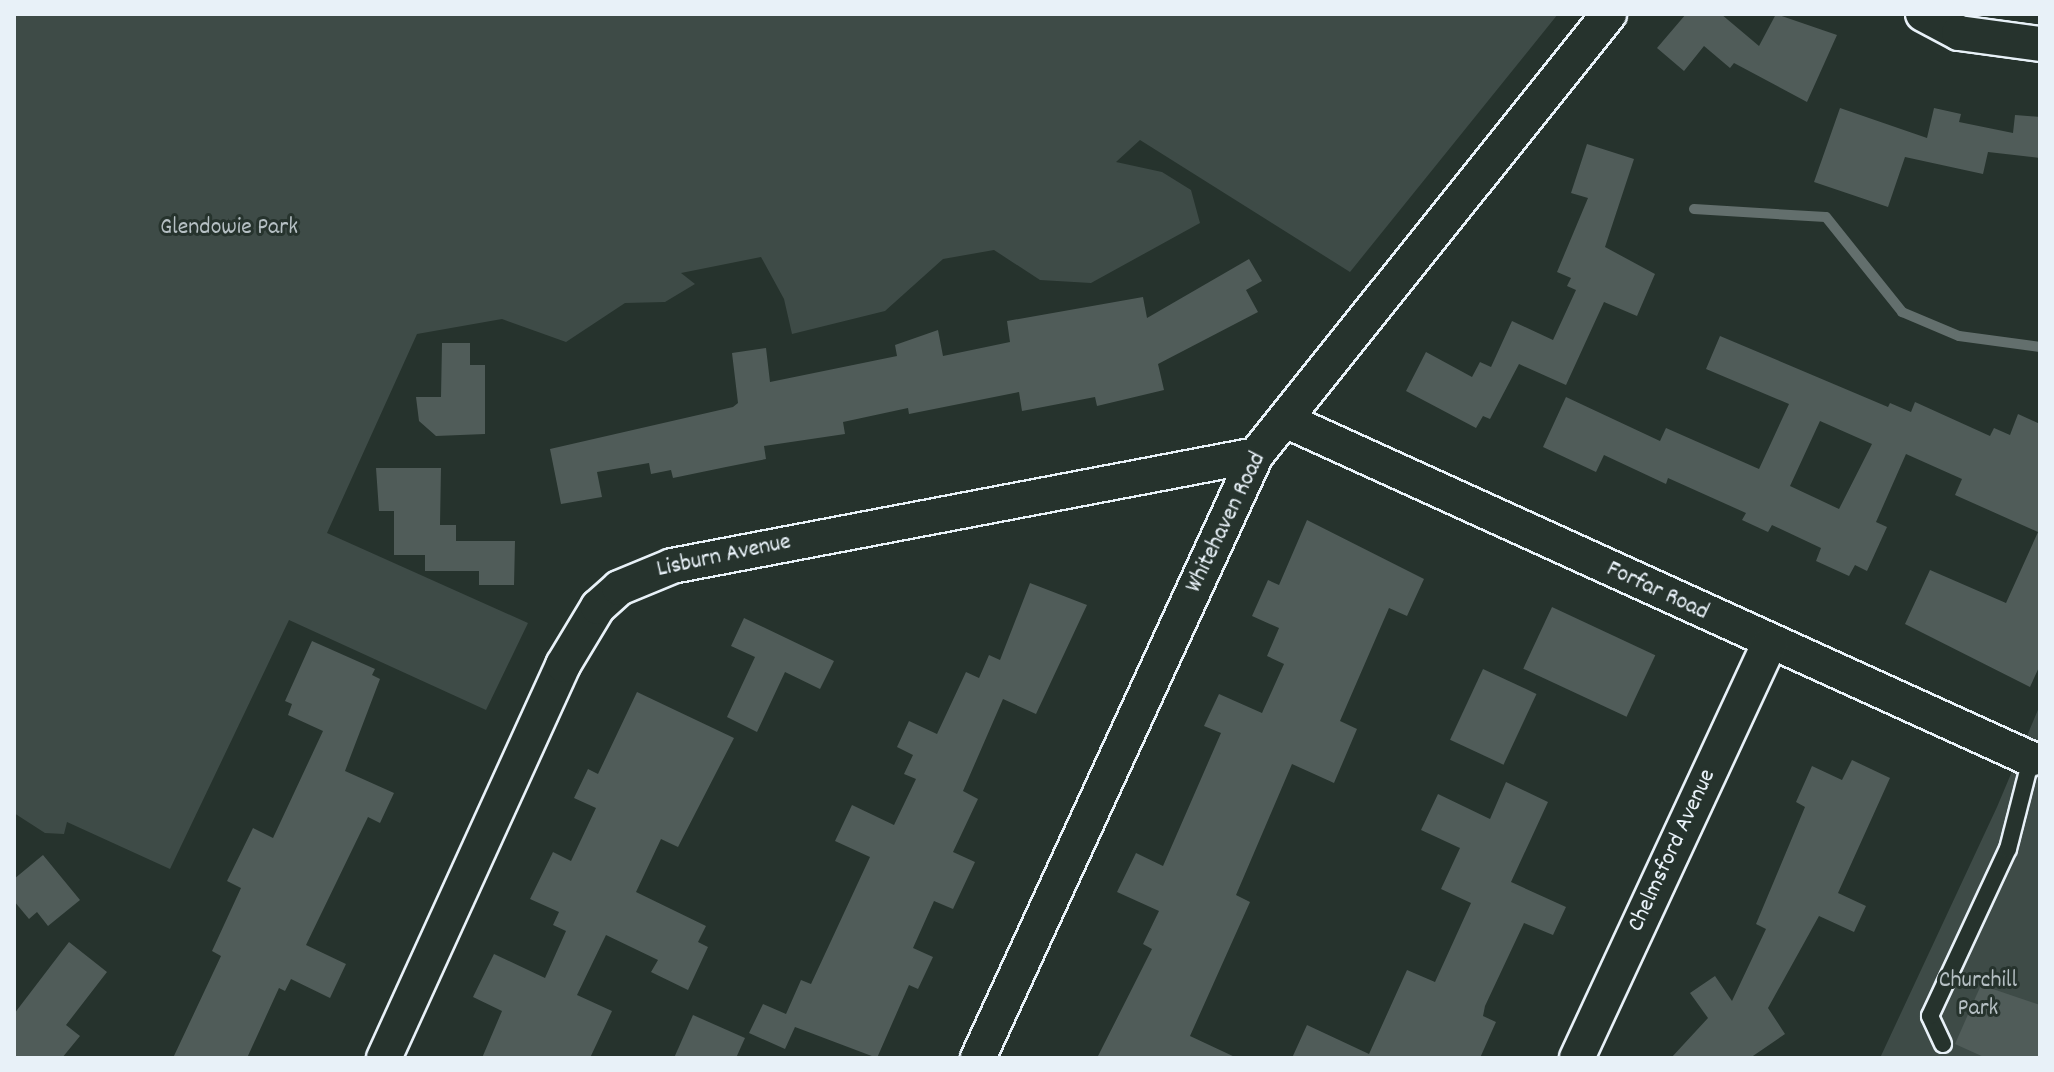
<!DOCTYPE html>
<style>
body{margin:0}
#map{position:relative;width:2054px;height:1072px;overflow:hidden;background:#26332d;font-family:Dekko,sans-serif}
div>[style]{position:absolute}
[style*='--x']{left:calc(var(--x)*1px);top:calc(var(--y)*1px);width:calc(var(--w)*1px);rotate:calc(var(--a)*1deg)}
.green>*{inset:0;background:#3e4b47}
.stream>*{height:10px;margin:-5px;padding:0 5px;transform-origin:5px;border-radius:5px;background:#636f6d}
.building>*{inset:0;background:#505c59;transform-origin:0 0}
.roads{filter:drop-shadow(2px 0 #e8f1f8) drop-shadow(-2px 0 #e8f1f8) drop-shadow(0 2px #e8f1f8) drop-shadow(0 -2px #e8f1f8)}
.service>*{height:16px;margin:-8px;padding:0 8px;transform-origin:8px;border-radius:8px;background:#26332d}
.minor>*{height:34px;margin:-17px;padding:0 17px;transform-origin:17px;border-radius:17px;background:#26332d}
span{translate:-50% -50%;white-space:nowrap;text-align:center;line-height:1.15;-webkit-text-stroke:6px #26332d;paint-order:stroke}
.park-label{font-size:24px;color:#b5bfc3}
.street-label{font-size:24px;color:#e8f1f8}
.frame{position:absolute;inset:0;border:16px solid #e8f1f8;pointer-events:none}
</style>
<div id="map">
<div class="green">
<div style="clip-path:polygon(14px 14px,1558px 14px,1350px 272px,1140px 140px,1116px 162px,1162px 172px,1191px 190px,1200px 223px,1091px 283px,1040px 280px,994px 250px,943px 259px,885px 311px,792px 334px,784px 299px,761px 257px,681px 273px,695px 284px,665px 302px,625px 303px,566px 342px,502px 319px,417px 334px,327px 533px,528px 623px,486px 710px,289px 620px,170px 869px,67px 822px,64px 834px,45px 833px,14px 813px)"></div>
<div style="clip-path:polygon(2040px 705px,2040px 1058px,1880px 1058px,1997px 807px)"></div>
</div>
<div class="stream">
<div style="--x:1694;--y:209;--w:132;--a:3.5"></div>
<div style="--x:1826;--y:217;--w:122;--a:51.3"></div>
<div style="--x:1902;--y:312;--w:62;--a:22.8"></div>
<div style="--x:1959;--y:336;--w:82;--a:7.7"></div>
</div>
<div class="building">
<div style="clip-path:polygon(1686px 14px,1721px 14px,1759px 46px,1776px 14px,1837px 35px,1807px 102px,1734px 63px,1730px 68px,1704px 46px,1684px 71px,1657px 48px)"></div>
<div style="clip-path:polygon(1840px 108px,1927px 138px,1934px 108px,1961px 114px,1959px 122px,2013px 133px,2015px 115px,2040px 117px,2040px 158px,1988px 152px,1983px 174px,1905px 157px,1888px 207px,1814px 182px)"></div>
<div style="clip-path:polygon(1587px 144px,1634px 159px,1605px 247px,1655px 274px,1637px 316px,1604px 302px,1566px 385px,1519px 364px,1490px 419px,1483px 416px,1476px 428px,1406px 391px,1426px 352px,1472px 377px,1480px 362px,1491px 367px,1512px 321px,1553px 340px,1576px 290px,1567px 286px,1571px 278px,1557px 272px,1588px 198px,1571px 193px)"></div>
<div style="clip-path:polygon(1249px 259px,1262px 281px,1246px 290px,1258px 312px,1158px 364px,1164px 390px,1097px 406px,1095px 397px,1022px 411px,1019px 392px,909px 414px,908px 408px,843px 422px,845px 434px,764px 446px,766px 459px,726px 467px,673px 478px,671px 470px,651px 474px,649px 463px,597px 472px,602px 497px,561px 504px,550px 449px,733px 407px,738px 403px,732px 353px,766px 348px,770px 382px,897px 356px,895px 345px,938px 330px,943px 356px,1010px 342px,1007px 321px,1143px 297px,1147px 318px)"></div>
<div style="clip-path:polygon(evenodd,1720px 336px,1888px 407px,1890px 403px,1911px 412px,1915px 402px,1990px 436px,1994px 428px,2010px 435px,2018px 414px,2040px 424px,2040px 665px,2030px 687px,1905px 624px,1930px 570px,2006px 603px,2038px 532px,1955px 495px,1962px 479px,1906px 454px,1876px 522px,1887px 527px,1867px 571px,1855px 565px,1849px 576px,1816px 561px,1821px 548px,1772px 525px,1768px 532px,1742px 520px,1746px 513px,1668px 478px,1666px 484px,1604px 455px,1596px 472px,1543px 447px,1566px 397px,1660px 441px,1666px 428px,1759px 469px,1789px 404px,1706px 369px,1720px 336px,1820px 421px,1872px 444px,1839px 509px,1790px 486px,1820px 421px)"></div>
<div style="clip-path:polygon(442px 343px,470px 343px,470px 365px,485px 365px,485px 434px,436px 436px,419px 421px,416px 397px,441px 397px)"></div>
<div style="clip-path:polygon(376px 468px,441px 468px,440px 525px,456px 525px,456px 541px,515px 541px,514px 585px,479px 585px,479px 571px,425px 571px,425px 555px,394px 555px,394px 511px,379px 511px)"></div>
<div style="clip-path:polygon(1307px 520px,1424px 579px,1407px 616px,1389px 608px,1340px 721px,1357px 729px,1334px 783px,1292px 764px,1236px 895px,1250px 902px,1190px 1036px,1237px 1058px,1097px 1058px,1152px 949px,1143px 944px,1159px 911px,1117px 892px,1136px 853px,1163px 866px,1221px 733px,1204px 726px,1219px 694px,1262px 713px,1284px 664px,1267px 656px,1279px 628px,1252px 616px,1268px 580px,1279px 585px)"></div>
<div style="clip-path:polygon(1030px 583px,1087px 605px,1036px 714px,1003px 699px,963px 791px,978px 799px,953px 852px,975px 862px,953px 909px,934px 901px,913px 948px,933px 957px,918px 989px,909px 985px,877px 1058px,795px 1027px,785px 1049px,749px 1033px,763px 1004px,786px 1014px,801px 980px,811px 984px,870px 857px,835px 841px,852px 805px,894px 825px,916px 779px,904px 774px,913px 755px,897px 747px,909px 721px,937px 734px,966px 672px,979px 678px,989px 655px,1000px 660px)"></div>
<div style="left:1552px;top:607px;width:114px;height:68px;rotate:25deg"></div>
<div style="clip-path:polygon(744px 618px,834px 661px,820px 689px,785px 672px,757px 732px,727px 717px,755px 657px,731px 646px)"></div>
<div style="clip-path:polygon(312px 641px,375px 669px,372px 675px,380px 679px,345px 771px,394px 793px,380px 823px,368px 817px,306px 945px,346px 964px,330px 998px,291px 979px,285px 991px,279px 988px,247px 1058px,173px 1058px,221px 956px,212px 951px,241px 888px,227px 881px,253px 828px,273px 838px,323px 731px,288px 715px,292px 704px,285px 701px)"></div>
<div style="left:1483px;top:669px;width:59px;height:78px;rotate:25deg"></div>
<div style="clip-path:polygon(637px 692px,734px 738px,678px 847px,661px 839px,636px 892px,706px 926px,698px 942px,708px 947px,688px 990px,651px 972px,658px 960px,606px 935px,577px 995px,612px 1011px,590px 1058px,482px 1058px,502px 1011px,473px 997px,494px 954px,545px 978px,566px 931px,553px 925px,559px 912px,530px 899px,553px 852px,571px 861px,596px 808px,574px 798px,588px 769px,598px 774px)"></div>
<div style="clip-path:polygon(1852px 760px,1890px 778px,1838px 893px,1866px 906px,1854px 932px,1819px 916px,1768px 1008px,1785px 1034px,1750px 1058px,1671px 1058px,1708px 1018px,1690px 993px,1715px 976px,1732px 1001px,1766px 929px,1756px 924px,1805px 807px,1796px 802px,1812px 766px,1842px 780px)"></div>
<div style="clip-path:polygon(1506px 782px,1548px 802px,1511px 882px,1566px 907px,1553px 935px,1524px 923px,1485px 1006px,1483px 1016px,1496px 1022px,1480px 1058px,1292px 1058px,1307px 1025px,1369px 1054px,1407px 970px,1435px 982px,1471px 903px,1441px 889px,1460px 848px,1421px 830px,1438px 794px,1490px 819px)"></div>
<div style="clip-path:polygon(43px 855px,80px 900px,48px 926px,37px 912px,29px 919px,14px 901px,14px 879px)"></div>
<div style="clip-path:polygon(69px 942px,107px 972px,66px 1025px,80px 1036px,62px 1058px,14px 1058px,14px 1014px)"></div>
<div style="clip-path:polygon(1981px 985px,2040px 1005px,2040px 1058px,1986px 1058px,1955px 1044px)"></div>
<div style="clip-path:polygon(693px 1015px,745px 1038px,736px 1058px,674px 1058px)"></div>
</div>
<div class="roads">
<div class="service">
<div style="--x:1943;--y:1044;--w:31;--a:-115"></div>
<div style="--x:1930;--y:1016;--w:184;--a:-65"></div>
<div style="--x:2008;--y:849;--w:93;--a:-75.7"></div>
</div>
<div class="minor">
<div style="--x:1923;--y:14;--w:41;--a:27.8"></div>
<div style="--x:1959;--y:33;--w:82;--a:7.7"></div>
<div style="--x:1285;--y:420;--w:819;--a:24.44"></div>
<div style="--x:384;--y:1058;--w:432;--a:-65.5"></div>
<div style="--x:563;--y:665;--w:68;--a:-58.9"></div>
<div style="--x:598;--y:607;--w:28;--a:-42"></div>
<div style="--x:619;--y:588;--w:57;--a:-22.5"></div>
<div style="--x:672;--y:566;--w:594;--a:-10.76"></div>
<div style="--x:978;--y:1058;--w:664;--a:-65.25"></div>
<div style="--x:1256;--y:455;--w:565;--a:-51.32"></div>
<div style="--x:1577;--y:1058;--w:456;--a:-65.1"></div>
</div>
</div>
<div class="park-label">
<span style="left:229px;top:229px">Glendowie Park</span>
<span style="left:1978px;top:996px">Churchill<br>Park</span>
</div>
<div class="street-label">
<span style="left:1227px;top:523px;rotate:-64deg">Whitehaven Road</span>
<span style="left:724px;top:557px;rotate:-12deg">Lisburn Avenue</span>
<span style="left:1657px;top:592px;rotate:25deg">Forfar Road</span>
<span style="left:1673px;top:851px;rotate:-65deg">Chelmsford Avenue</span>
</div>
<div class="frame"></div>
</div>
